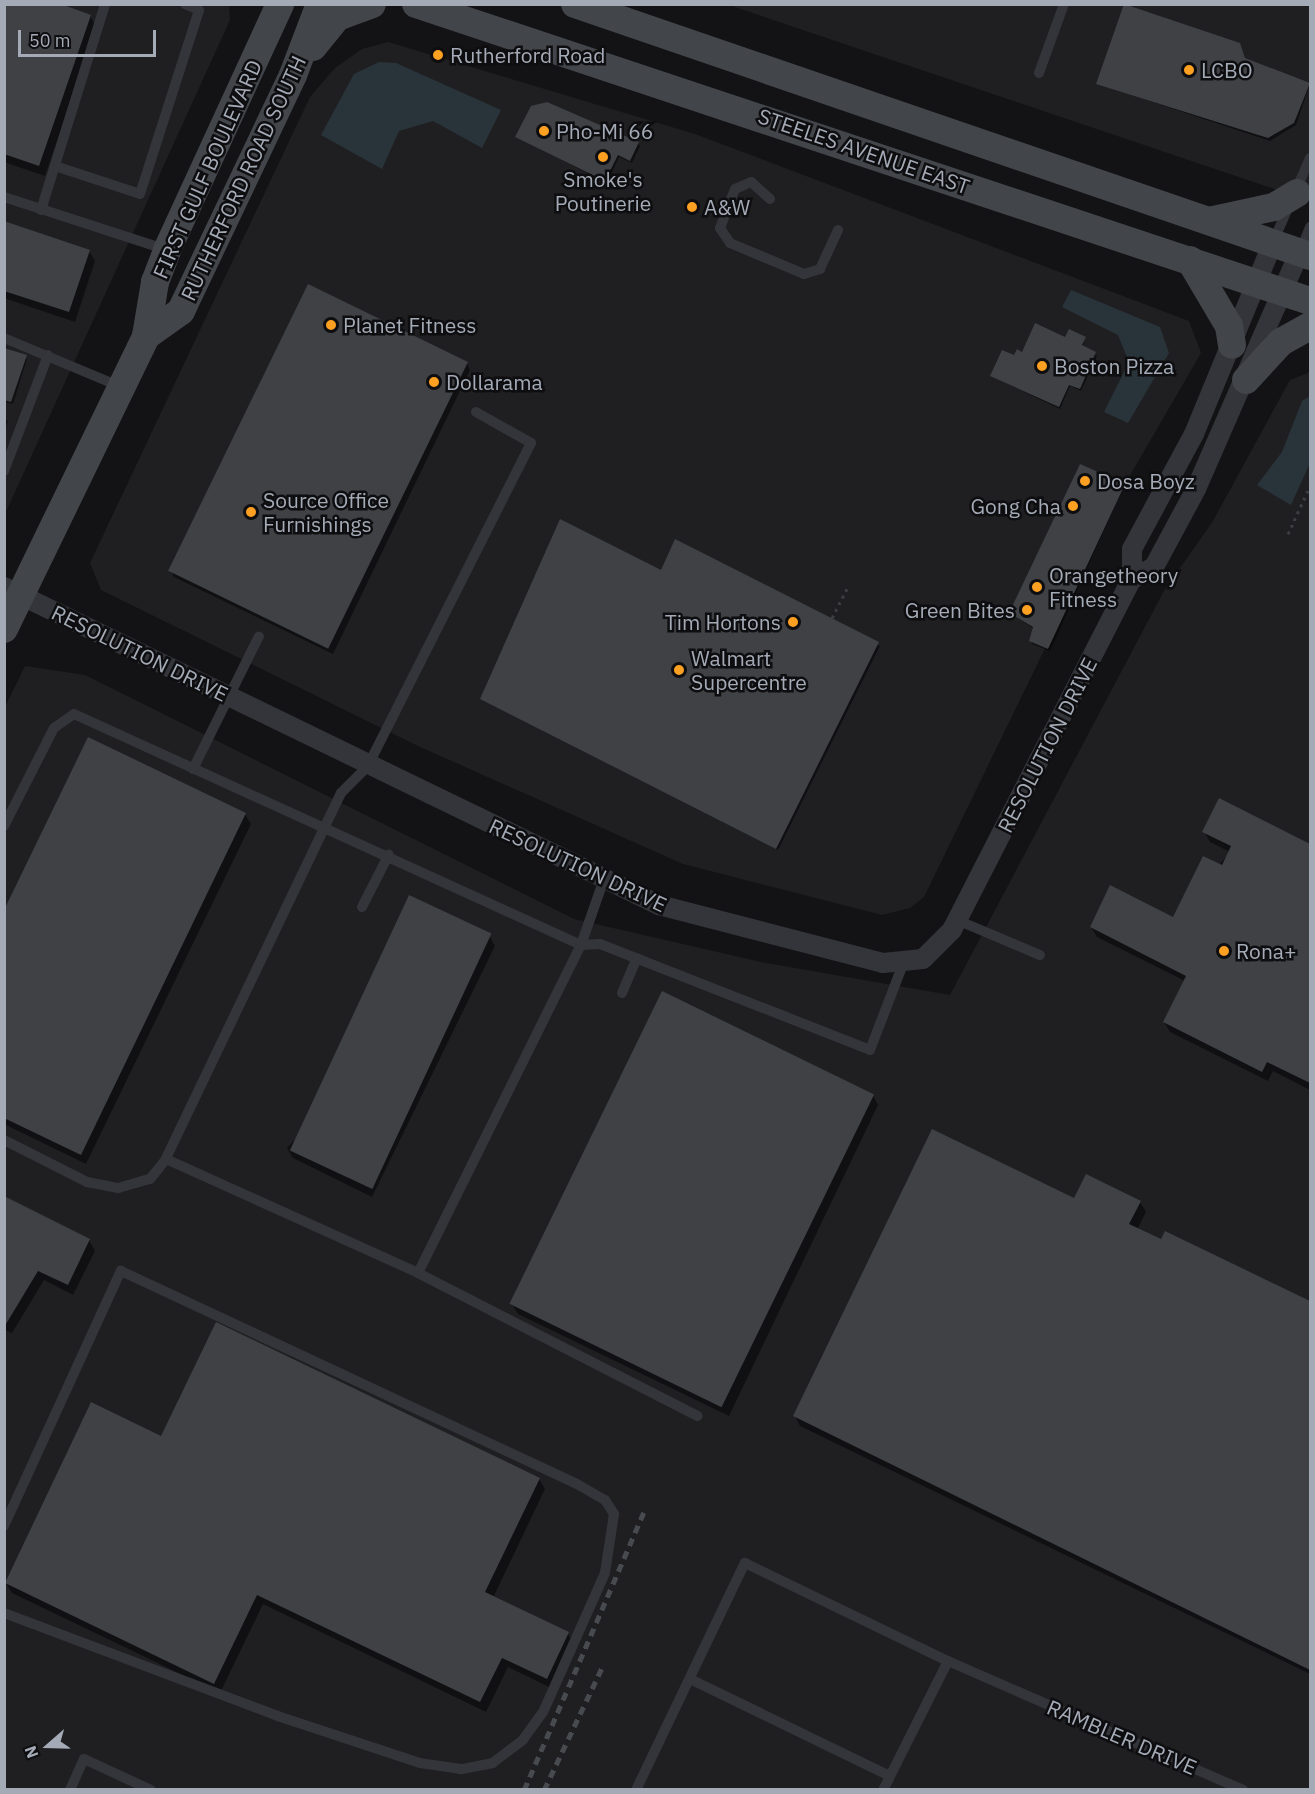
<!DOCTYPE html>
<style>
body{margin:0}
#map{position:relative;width:1315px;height:1794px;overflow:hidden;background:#131315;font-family:"IBM Plex Sans",sans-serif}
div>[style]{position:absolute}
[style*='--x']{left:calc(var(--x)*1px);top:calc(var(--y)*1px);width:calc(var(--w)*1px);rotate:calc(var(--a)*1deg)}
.built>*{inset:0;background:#1f1f22}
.water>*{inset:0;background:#29343a}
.shadow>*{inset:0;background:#0007}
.building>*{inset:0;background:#3f4145;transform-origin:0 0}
.path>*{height:3px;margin-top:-1.5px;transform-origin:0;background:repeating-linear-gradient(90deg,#3a3d41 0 3px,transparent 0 7.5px)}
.lane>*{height:10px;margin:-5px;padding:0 5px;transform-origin:5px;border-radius:5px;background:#34353a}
.street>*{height:20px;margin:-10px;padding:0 10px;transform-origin:10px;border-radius:10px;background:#34353a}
.secondary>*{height:28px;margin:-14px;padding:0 14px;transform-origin:14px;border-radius:14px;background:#42454a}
.rail>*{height:4.5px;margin-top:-2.25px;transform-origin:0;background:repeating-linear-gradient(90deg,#474a4f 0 8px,transparent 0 14px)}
.dots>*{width:16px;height:16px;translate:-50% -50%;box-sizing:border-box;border:3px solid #0e0e10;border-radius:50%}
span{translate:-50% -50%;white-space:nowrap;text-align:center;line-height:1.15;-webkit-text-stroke:5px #0e0e10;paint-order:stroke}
.poi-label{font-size:21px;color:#a4abb6}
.left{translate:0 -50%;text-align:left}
.right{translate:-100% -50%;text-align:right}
.street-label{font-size:21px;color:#a4abb6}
.frame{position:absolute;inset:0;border:6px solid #a4abb6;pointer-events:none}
.north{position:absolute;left:18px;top:1716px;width:60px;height:60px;-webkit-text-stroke:4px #0e0e10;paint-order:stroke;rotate:250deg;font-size:16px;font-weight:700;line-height:24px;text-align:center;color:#a4abb6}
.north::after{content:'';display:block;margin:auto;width:21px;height:27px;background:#a4abb6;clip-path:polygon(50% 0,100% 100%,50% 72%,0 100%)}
.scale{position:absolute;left:18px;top:30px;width:138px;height:27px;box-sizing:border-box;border:3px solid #a4abb6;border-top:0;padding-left:8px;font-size:18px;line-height:21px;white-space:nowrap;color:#a4abb6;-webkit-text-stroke:4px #0e0e10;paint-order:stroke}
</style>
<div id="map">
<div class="built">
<div style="clip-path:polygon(5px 5px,229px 5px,230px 20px,5px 514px)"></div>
<div style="clip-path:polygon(729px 5px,1310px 5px,1310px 201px)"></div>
<div style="clip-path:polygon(388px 42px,695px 134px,1189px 321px,1201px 353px,1125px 484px,924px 897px,910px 908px,882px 915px,683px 864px,418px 746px,101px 590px,90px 563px,310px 97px,335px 68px,362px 49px)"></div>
<div style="clip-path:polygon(1310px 372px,1310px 1789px,5px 1789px,4px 709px,25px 666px,85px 675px,574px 919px,761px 962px,950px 995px,1164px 591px,1213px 521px,1290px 380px)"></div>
</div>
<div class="water">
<div style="clip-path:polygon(379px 62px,396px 63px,501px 110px,482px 148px,433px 121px,399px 131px,382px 169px,321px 135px,354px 74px)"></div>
<div style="clip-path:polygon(1071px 290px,1160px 327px,1169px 353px,1128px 423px,1104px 412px,1129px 362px,1118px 335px,1062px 307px)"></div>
<div style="clip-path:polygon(1310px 396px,1310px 463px,1291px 505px,1257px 485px,1282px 452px,1302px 401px)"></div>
</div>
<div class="shadow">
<div style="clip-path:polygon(4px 4px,90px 16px,96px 26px,45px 176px,4px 162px)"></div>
<div style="clip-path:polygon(1244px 59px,1310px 84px,1296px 125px,1270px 141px,1098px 84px)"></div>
<div style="clip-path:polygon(517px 137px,638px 143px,640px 146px,632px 163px,619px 157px,607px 183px)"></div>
<div style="clip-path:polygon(4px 222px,89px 251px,95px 261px,75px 322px,4px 298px)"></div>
<div style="clip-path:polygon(1085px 338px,1083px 347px,1097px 356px,1081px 391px,1070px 386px,1060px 409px,991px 376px,1023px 354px)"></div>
<div style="clip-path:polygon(4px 349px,27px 359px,13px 404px,4px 402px)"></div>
<div style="clip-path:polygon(467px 363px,470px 370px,333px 654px,174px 577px,171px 571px)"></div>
<div style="clip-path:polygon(4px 418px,8px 421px,4px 431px)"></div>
<div style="clip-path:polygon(1124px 485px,1050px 651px,1032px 644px,1034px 629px,1010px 613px)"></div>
<div style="clip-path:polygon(662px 572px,880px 646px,778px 850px,481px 699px)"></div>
<div style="clip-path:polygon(1220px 800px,1310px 845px,1310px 1090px,1273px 1071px,1268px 1081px,1170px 1032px,1164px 1022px,1185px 981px,1097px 937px,1091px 927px,1174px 919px,1230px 852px,1210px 842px,1204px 831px)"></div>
<div style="clip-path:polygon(245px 814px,251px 824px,86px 1164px,4px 1124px,4px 913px)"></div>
<div style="clip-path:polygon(489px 935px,495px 946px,372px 1197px,293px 1158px,287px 1148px)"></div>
<div style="clip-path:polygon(873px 1095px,878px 1105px,729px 1416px,518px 1314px,512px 1304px)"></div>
<div style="clip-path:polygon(4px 1198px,89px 1240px,95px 1251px,73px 1295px,44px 1280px,12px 1333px,4px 1330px)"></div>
<div style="clip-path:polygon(1074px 1200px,1140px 1202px,1146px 1212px,1137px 1230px,1161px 1241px,1166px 1233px,1310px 1305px,1310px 1674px,800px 1426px,795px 1416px)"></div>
<div style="clip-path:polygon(162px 1438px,539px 1479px,545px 1489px,493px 1598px,568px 1634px,574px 1644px,553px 1689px,508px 1667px,486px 1712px,263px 1604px,220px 1693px,12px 1593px,6px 1583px)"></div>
</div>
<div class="building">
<div style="clip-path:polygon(4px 4px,61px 4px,91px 15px,39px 166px,4px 154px)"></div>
<div style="clip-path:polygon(1124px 4px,1240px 43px,1245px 58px,1310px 83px,1294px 123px,1268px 138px,1096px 84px)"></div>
<div style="clip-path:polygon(547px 102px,639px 142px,630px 161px,618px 155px,605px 181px,515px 137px,531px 106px)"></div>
<div style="clip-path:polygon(4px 221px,90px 250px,69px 312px,4px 291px)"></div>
<div style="left:308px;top:284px;width:178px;height:319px;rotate:26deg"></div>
<div style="clip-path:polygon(1035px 323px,1065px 337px,1069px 329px,1086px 337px,1082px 345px,1096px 352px,1080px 389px,1069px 385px,1059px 407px,990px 376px,1002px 350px,1014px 355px,1017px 349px,1022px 352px)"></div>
<div style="clip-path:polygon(4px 348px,27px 355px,11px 402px,4px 400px)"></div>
<div style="clip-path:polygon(1080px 464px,1125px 484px,1048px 649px,1029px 641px,1033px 627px,1009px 613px)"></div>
<div style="clip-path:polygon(560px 519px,661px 570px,675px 539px,879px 642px,776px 849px,480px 699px)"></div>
<div style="clip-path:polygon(88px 737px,246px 813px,81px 1155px,4px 1118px,4px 910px)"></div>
<div style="clip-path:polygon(1219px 798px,1310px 844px,1310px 1083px,1267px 1062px,1262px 1072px,1163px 1022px,1186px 976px,1090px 927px,1110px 885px,1173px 917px,1203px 856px,1222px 865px,1231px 846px,1202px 832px)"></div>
<div style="left:409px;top:895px;width:91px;height:282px;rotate:25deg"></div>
<div style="left:662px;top:991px;width:236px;height:348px;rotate:26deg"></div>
<div style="clip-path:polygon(932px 1129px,1074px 1198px,1086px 1174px,1141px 1201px,1129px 1224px,1161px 1239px,1165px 1231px,1310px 1301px,1310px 1670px,793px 1416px)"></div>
<div style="clip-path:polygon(4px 1196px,90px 1239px,68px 1285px,38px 1271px,6px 1324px)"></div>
<div style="clip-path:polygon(216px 1322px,540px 1478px,485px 1592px,569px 1632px,547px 1679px,502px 1658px,480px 1702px,257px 1595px,214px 1684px,5px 1583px,91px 1402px,161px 1436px)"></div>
</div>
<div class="path">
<div style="--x:1288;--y:534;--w:53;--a:-65.4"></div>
<div style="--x:832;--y:618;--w:33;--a:-63"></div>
</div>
<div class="lane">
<div style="--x:1039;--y:73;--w:73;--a:-70.1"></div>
<div style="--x:55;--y:166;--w:89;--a:18.2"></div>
<div style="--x:140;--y:194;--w:193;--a:-72.2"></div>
<div style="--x:199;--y:10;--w:15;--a:-157"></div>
<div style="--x:4;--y:197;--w:171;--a:18"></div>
<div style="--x:770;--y:199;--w:25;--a:-138"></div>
<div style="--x:751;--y:182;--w:17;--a:156"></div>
<div style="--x:735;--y:189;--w:42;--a:111"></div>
<div style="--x:720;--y:228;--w:18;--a:56"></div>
<div style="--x:730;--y:243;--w:80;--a:22.7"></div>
<div style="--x:804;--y:274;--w:17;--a:-17"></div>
<div style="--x:820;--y:269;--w:43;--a:-65.2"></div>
<div style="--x:41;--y:210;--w:216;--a:-72.7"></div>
<div style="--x:1273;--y:242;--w:92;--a:-66.2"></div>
<div style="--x:1300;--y:252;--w:27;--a:-68"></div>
<div style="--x:4;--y:338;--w:127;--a:22.7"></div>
<div style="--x:476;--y:412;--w:63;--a:29.4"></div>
<div style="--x:531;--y:443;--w:362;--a:116.8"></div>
<div style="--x:368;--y:766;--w:38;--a:135"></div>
<div style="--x:341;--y:793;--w:406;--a:115.6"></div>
<div style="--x:166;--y:1159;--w:277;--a:24.3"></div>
<div style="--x:418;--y:1273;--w:314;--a:27.1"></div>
<div style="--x:4;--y:471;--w:124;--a:-69.2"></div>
<div style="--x:193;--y:769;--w:148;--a:-63.6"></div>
<div style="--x:4;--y:826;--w:110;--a:-63"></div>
<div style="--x:54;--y:728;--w:24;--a:-35"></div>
<div style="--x:74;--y:714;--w:557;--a:24.5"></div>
<div style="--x:581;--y:945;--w:19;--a:-3"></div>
<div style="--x:600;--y:944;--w:290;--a:21.4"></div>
<div style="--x:870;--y:1050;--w:92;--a:-69"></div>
<div style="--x:362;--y:907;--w:59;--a:-63"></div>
<div style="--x:957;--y:920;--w:90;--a:22.9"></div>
<div style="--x:622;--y:993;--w:38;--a:-67"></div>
<div style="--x:4;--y:1140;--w:93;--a:26.8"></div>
<div style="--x:87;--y:1182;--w:32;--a:11"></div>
<div style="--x:118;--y:1188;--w:33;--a:-16"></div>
<div style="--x:150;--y:1179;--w:26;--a:-51"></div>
<div style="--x:418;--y:1273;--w:366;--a:-63.6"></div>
<div style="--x:581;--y:945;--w:70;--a:-70.8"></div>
<div style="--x:4;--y:1526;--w:281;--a:-65.4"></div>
<div style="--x:121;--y:1271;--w:503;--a:25.04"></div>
<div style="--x:577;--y:1484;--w:32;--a:30"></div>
<div style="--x:605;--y:1500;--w:17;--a:57"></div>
<div style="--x:614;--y:1514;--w:60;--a:98.7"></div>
<div style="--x:605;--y:1573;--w:152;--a:114"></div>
<div style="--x:543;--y:1712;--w:34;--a:126"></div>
<div style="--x:523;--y:1740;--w:38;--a:143"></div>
<div style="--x:493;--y:1763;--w:33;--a:169"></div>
<div style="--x:461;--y:1769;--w:41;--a:-171.7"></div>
<div style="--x:420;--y:1763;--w:150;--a:-161.7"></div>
<div style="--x:278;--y:1716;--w:293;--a:-159.4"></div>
<div style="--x:948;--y:1661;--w:322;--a:23.6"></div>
<div style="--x:690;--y:1679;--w:222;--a:25.9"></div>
<div style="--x:70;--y:1790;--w:34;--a:-66"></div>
<div style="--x:84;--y:1759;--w:74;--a:24.8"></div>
<div style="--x:636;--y:1790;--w:252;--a:-64.4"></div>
<div style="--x:745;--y:1563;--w:225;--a:25.8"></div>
<div style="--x:948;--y:1661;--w:144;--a:116.7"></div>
</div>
<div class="street">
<div style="--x:1132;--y:579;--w:25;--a:-29"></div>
<div style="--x:1154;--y:567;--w:89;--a:-61.7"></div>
<div style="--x:1196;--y:489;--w:257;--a:-66.4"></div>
<div style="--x:4;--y:587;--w:728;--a:25.9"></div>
<div style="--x:659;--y:905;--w:231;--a:14.5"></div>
<div style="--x:883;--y:963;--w:40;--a:-5.7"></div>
<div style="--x:923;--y:959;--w:41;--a:-45"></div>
<div style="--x:952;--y:930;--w:394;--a:-62.9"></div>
<div style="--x:1132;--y:579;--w:30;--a:-90"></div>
<div style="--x:1132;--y:549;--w:131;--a:-61.7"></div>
<div style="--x:1194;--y:434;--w:208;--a:-67.6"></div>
</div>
<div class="secondary">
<div style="--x:416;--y:4;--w:942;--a:18.38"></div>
<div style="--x:575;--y:4;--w:777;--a:18.92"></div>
<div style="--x:313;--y:47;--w:38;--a:-51"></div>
<div style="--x:337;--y:17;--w:37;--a:-20"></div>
<div style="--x:1209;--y:221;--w:66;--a:-12.2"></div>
<div style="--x:1274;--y:207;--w:27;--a:-31"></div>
<div style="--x:1190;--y:260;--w:77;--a:59.4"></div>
<div style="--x:1229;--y:326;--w:19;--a:81"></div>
<div style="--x:146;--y:336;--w:55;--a:-80.5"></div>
<div style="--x:155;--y:282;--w:34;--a:-69"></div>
<div style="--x:167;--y:250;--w:271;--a:-65.3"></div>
<div style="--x:1246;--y:380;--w:52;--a:-47.4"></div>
<div style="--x:1281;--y:342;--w:33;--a:-29"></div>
<div style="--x:4;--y:629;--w:326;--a:-64.1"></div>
<div style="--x:146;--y:336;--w:43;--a:-35.5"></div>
<div style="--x:181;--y:311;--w:261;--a:-64.6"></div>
<div style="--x:293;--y:75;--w:76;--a:-69.2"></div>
</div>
<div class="rail">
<div style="--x:524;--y:1790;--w:303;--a:-66.7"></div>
<div style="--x:544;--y:1790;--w:138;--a:-64.7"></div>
</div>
<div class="dots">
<div style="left:438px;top:55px;background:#fea022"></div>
<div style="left:1189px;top:70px;background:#fea022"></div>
<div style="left:544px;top:131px;background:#fea022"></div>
<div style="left:603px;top:157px;background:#fea022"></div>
<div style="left:692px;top:207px;background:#fea022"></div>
<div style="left:331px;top:325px;background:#fea022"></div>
<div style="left:1042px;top:366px;background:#fea022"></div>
<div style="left:434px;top:382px;background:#fea022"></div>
<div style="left:1085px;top:481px;background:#fea022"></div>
<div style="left:1073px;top:506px;background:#fea022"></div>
<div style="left:251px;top:512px;background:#fea022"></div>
<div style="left:1037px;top:587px;background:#fea022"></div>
<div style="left:1027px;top:610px;background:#fea022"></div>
<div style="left:793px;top:622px;background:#fea022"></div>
<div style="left:679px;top:670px;background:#fea022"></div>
<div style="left:1224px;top:951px;background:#fea022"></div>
</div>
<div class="poi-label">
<span class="left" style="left:450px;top:55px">Rutherford Road</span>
<span class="left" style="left:1201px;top:70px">LCBO</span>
<span class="left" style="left:556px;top:131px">Pho-Mi 66</span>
<span style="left:603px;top:191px">Smoke's<br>Poutinerie</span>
<span class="left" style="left:704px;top:207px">A&amp;W</span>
<span class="left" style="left:343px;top:325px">Planet Fitness</span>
<span class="left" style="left:1054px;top:366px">Boston Pizza</span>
<span class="left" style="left:446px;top:382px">Dollarama</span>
<span class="left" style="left:1097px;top:481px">Dosa Boyz</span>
<span class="left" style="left:263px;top:512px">Source Office<br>Furnishings</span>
<span class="right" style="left:1061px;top:506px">Gong Cha</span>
<span class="left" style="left:1049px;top:587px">Orangetheory<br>Fitness</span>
<span class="right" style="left:1015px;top:610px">Green Bites</span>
<span class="right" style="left:781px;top:622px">Tim Hortons</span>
<span class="left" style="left:691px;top:670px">Walmart<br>Supercentre</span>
<span class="left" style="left:1236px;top:951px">Rona+</span>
</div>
<div class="street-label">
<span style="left:864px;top:151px;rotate:19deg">STEELES AVENUE EAST</span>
<span style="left:207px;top:169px;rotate:-66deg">FIRST GULF BOULEVARD</span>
<span style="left:243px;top:178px;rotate:-65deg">RUTHERFORD ROAD SOUTH</span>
<span style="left:140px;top:653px;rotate:26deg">RESOLUTION DRIVE</span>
<span style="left:1047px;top:745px;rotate:-63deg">RESOLUTION DRIVE</span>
<span style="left:578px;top:865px;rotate:25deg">RESOLUTION DRIVE</span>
<span style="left:1122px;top:1737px;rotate:23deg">RAMBLER DRIVE</span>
</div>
<div class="frame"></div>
<div class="north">N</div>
<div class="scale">50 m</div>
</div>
